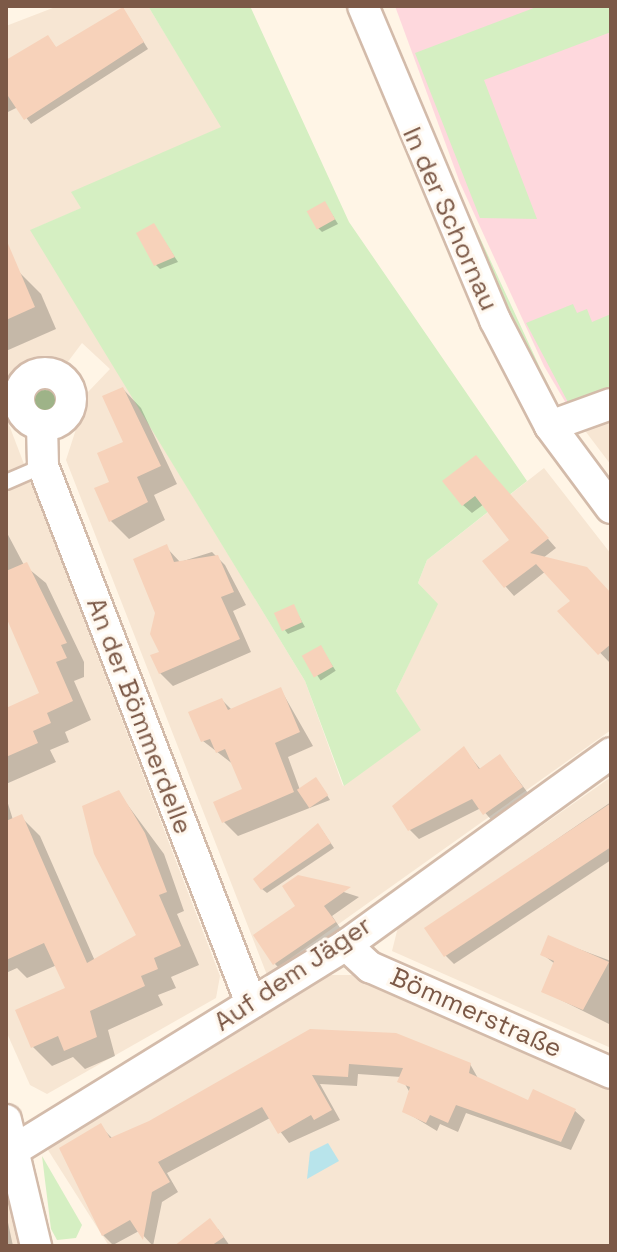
<!DOCTYPE html>
<meta charset="utf-8">
<style>
body{margin:0}
#map{position:relative;width:617px;height:1252px;overflow:hidden;background:#fff5e6;font-family:"Space Grotesk",sans-serif}
div>[style]{position:absolute}
[style*='--x']{left:calc(var(--x)*1px);top:calc(var(--y)*1px);width:calc(var(--w)*1px);rotate:calc(var(--a)*1deg)}
.residential>*{inset:0;background:#f7e6d3}
.medical>*{inset:0;background:#fed8dd}
.green>*{inset:0;background:#d5efc2}
.water>*{inset:0;background:#b8e4eb}
.shadow>*{inset:0;background:#0003;transform-origin:0 0}
.building>*{inset:0;background:#f7d2ba;transform-origin:0 0}
.roads{filter:drop-shadow(2px 0 #d3bbaa) drop-shadow(-2px 0 #d3bbaa) drop-shadow(0 2px #d3bbaa) drop-shadow(0 -2px #d3bbaa)}
.lane>*{height:14px;margin:-7px;padding:0 7px;transform-origin:7px;border-radius:7px;background:#fff}
.street>*{height:30px;margin:-15px;padding:0 15px;transform-origin:15px;border-radius:15px;background:#fff}
.street>.ring{margin:-15px;padding:0;box-sizing:content-box;background:none;border:30px solid #fff;border-radius:50%}
.trees>*{width:20px;height:20px;margin:-10px;border-radius:50%;background:#9eb388}
span{translate:-50% -50%;white-space:nowrap;text-align:center;line-height:1.15;-webkit-text-stroke:6px #fff8ef;paint-order:stroke}
.street-label{font-size:26px;color:#7c5947}
.frame{position:absolute;inset:0;border:8px solid #7c5947;pointer-events:none}
</style>
<div id="map">
<div class="residential">
<div style="clip-path:polygon(58px 6px,148px 6px,222px 127px,72px 193px,82px 208px,31px 230px,305px 681px,343px 786px,420px 730px,396px 691px,437px 604px,418px 583px,427px 560px,544px 468px,611px 554px,611px 730px,267px 975px,66px 460px,88px 392px,110px 369px,82px 343px,67px 363px,30px 360px,6px 384px,6px 26px)"></div>
<div style="clip-path:polygon(6px 417px,220px 976px,216px 998px,47px 1094px,30px 1085px,6px 1031px)"></div>
<div style="clip-path:polygon(611px 418px,611px 465px,583px 428px)"></div>
<div style="clip-path:polygon(611px 777px,611px 1048px,392px 951px,398px 927px)"></div>
<div style="clip-path:polygon(330px 975px,356px 975px,611px 1088px,611px 1246px,109px 1246px,48px 1150px,51px 1138px)"></div>
<div style="clip-path:polygon(6px 1185px,10px 1189px,20px 1246px,6px 1246px)"></div>
</div>
<div class="medical">
<div style="clip-path:polygon(395px 6px,611px 6px,611px 396px,570px 410px,544px 366px,460px 183px)"></div>
</div>
<div class="green">
<div style="clip-path:polygon(148px 6px,250px 6px,349px 222px,527px 481px,427px 560px,418px 583px,438px 604px,396px 691px,421px 730px,344px 786px,305px 681px,30px 230px,81px 208px,71px 192px,221px 127px)"></div>
<div style="clip-path:polygon(539px 6px,611px 6px,611px 32px,484px 80px,537px 219px,480px 218px,415px 53px)"></div>
<div style="clip-path:polygon(462px 199px,541px 370px,559px 406px,455px 206px)"></div>
<div style="clip-path:polygon(573px 304px,577px 313px,587px 309px,592px 322px,611px 314px,611px 392px,570px 406px,526px 323px)"></div>
<div style="clip-path:polygon(42px 1156px,82px 1225px,76px 1238px,57px 1240px,51px 1229px)"></div>
</div>
<div class="water">
<div style="clip-path:polygon(328px 1143px,339px 1161px,307px 1179px,310px 1152px)"></div>
</div>
<div class="shadow">
<div style="clip-path:polygon(123px 9px,148px 49px,31px 124px,18px 107px,6px 113px,6px 63px,48px 37px,57px 49px)"></div>
<div style="clip-path:polygon(325px 203px,338px 224px,322px 232px,318px 228px)"></div>
<div style="clip-path:polygon(154px 225px,178px 262px,160px 269px,156px 265px)"></div>
<div style="clip-path:polygon(19px 272px,41px 294px,56px 329px,6px 351px,6px 273px)"></div>
<div style="clip-path:polygon(123px 389px,141px 408px,177px 484px,154px 495px,165px 520px,129px 539px,111px 521px,125px 443px)"></div>
<div style="clip-path:polygon(484px 466px,556px 548px,543px 558px,611px 597px,611px 664px,560px 611px,572px 601px,546px 571px,514px 596px,484px 562px,512px 540px,484px 504px,472px 513px,463px 505px)"></div>
<div style="clip-path:polygon(6px 531px,24px 565px,46px 583px,84px 662px,84px 677px,74px 681px,91px 720px,65px 732px,69px 742px,50px 750px,56px 762px,6px 784px,6px 709px,42px 694px,6px 612px)"></div>
<div style="clip-path:polygon(166px 547px,180px 562px,212px 552px,225px 565px,246px 605px,233px 611px,251px 652px,173px 686px,160px 673px)"></div>
<div style="clip-path:polygon(293px 606px,305px 627px,288px 634px,284px 629px)"></div>
<div style="left:321px;top:648px;width:27px;height:18px;rotate:57deg"></div>
<div style="clip-path:polygon(281px 690px,313px 746px,288px 757px,300px 790px,320px 784px,330px 800px,238px 836px,224px 822px,245px 790px,234px 765px,203px 741px,222px 700px,232px 710px)"></div>
<div style="clip-path:polygon(464px 749px,481px 770px,500px 756px,531px 797px,494px 823px,481px 808px,419px 839px,409px 829px)"></div>
<div style="clip-path:polygon(118px 792px,164px 854px,184px 911px,177px 914px,199px 965px,171px 977px,176px 988px,158px 995px,163px 1005px,108px 1030px,115px 1056px,85px 1069px,73px 1057px,52px 1066px,33px 1047px,68px 989px,57px 965px,27px 978px,17px 968px,6px 973px,6px 797px,13px 820px,21px 817px,40px 836px,95px 961px,139px 936px)"></div>
<div style="clip-path:polygon(611px 802px,611px 860px,454px 964px,446px 956px,427px 929px)"></div>
<div style="clip-path:polygon(322px 830px,334px 848px,267px 893px,262px 889px)"></div>
<div style="clip-path:polygon(298px 877px,359px 897px,332px 916px,343px 932px,284px 973px,275px 964px,298px 907px)"></div>
<div style="clip-path:polygon(549px 938px,611px 961px,611px 1025px,543px 991px,555px 964px,542px 954px)"></div>
<div style="clip-path:polygon(311px 1031px,470px 1064px,479px 1080px,529px 1102px,574px 1110px,585px 1120px,571px 1150px,466px 1113px,458px 1132px,440px 1124px,437px 1131px,404px 1111px,410px 1093px,401px 1077px,358px 1074px,357px 1086px,320px 1084px,340px 1120px,289px 1143px,270px 1118px,167px 1173px,178px 1192px,162px 1202px,153px 1246px,139px 1231px,113px 1245px,103px 1235px,100px 1126px,113px 1139px,150px 1123px)"></div>
<div style="clip-path:polygon(6px 1213px,13px 1246px,6px 1246px)"></div>
<div style="clip-path:polygon(218px 1229px,230px 1246px,199px 1246px)"></div>
</div>
<div class="building">
<div style="clip-path:polygon(123px 7px,144px 42px,24px 120px,6px 93px,6px 60px,48px 35px,56px 47px)"></div>
<div style="left:325px;top:201px;width:21px;height:21px;rotate:61deg"></div>
<div style="clip-path:polygon(154px 223px,175px 257px,154px 266px,136px 233px)"></div>
<div style="clip-path:polygon(6px 239px,35px 307px,6px 320px)"></div>
<div style="clip-path:polygon(123px 387px,161px 466px,137px 477px,148px 502px,109px 522px,94px 488px,109px 482px,97px 453px,123px 442px,102px 396px)"></div>
<div style="clip-path:polygon(476px 455px,549px 538px,530px 553px,587px 567px,611px 593px,611px 644px,598px 655px,557px 611px,570px 601px,536px 564px,504px 588px,482px 561px,509px 540px,475px 496px,462px 506px,442px 481px)"></div>
<div style="clip-path:polygon(167px 544px,174px 562px,218px 555px,234px 592px,221px 597px,240px 639px,159px 674px,150px 655px,159px 652px,150px 634px,155px 613px,133px 559px)"></div>
<div style="clip-path:polygon(27px 562px,67px 643px,61px 645px,67px 658px,56px 662px,73px 701px,47px 713px,51px 723px,33px 731px,38px 743px,6px 757px,6px 708px,39px 693px,6px 617px,6px 571px)"></div>
<div style="left:294px;top:604px;width:20px;height:22px;rotate:66deg"></div>
<div style="left:321px;top:645px;width:25px;height:22px;rotate:61deg"></div>
<div style="clip-path:polygon(281px 687px,300px 732px,275px 743px,294px 792px,222px 823px,213px 802px,242px 789px,225px 749px,216px 753px,210px 739px,201px 742px,188px 712px,222px 698px,228px 710px)"></div>
<div style="clip-path:polygon(464px 746px,479px 769px,500px 754px,523px 787px,483px 815px,472px 799px,408px 831px,392px 806px)"></div>
<div style="left:316px;top:777px;width:22px;height:23px;rotate:56deg"></div>
<div style="clip-path:polygon(119px 790px,145px 833px,167px 892px,159px 895px,181px 946px,154px 958px,158px 969px,141px 976px,145px 986px,90px 1011px,97px 1037px,64px 1051px,58px 1036px,31px 1048px,15px 1010px,65px 988px,44px 943px,6px 960px,6px 821px,22px 814px,87px 963px,136px 935px,94px 854px,82px 806px)"></div>
<div style="clip-path:polygon(611px 803px,611px 847px,444px 957px,424px 928px)"></div>
<div style="clip-path:polygon(318px 823px,331px 843px,261px 890px,253px 879px)"></div>
<div style="clip-path:polygon(298px 875px,351px 887px,324px 906px,336px 922px,273px 965px,253px 935px,295px 906px,282px 886px)"></div>
<div style="clip-path:polygon(548px 935px,609px 962px,583px 1010px,541px 992px,554px 961px,540px 955px)"></div>
<div style="clip-path:polygon(310px 1029px,396px 1033px,471px 1063px,469px 1073px,528px 1100px,533px 1089px,576px 1109px,561px 1142px,456px 1105px,448px 1123px,430px 1115px,426px 1123px,402px 1112px,410px 1087px,397px 1082px,403px 1068px,349px 1064px,348px 1077px,312px 1075px,332px 1110px,314px 1120px,311px 1115px,278px 1134px,262px 1107px,158px 1162px,170px 1182px,152px 1192px,143px 1240px,130px 1220px,102px 1236px,59px 1148px,101px 1123px,110px 1138px,149px 1121px)"></div>
<div style="clip-path:polygon(210px 1218px,224px 1237px,211px 1246px,174px 1246px)"></div>
</div>
<div class="roads">
<div class="lane">
<div style="--x:6;--y:482;--w:40;--a:-23.4"></div>
</div>
<div class="street">
<div style="--x:363;--y:6;--w:341;--a:67.2"></div>
<div style="--x:495;--y:320;--w:119;--a:62.6"></div>
<div style="--x:550;--y:426;--w:102;--a:53.4"></div>
<div class="ring" style="left:19px;top:373px;width:22px;height:22px"></div>
<div style="--x:42;--y:425;--w:41;--a:88.6"></div>
<div style="--x:43;--y:466;--w:576;--a:68.83"></div>
<div style="--x:550;--y:426;--w:65;--a:-19.8"></div>
<div style="--x:346;--y:945;--w:33;--a:43"></div>
<div style="--x:370;--y:967;--w:263;--a:23.7"></div>
<div style="--x:6;--y:1120;--w:130;--a:76.6"></div>
<div style="--x:6;--y:1155;--w:400;--a:-31.7"></div>
<div style="--x:346;--y:945;--w:327;--a:-35.9"></div>
</div>
</div>
<div class="trees">
<div style="left:45px;top:400px"></div>
</div>
<div class="street-label">
<span style="left:450px;top:219px;rotate:66deg">In der Schornau</span>
<span style="left:139px;top:716px;rotate:69deg">An der Bömmerdelle</span>
<span style="left:293px;top:974px;rotate:-34deg">Auf dem Jäger</span>
<span style="left:476px;top:1013px;rotate:24deg">Bömmerstraße</span>
</div>
<div class="frame"></div>
</div>
